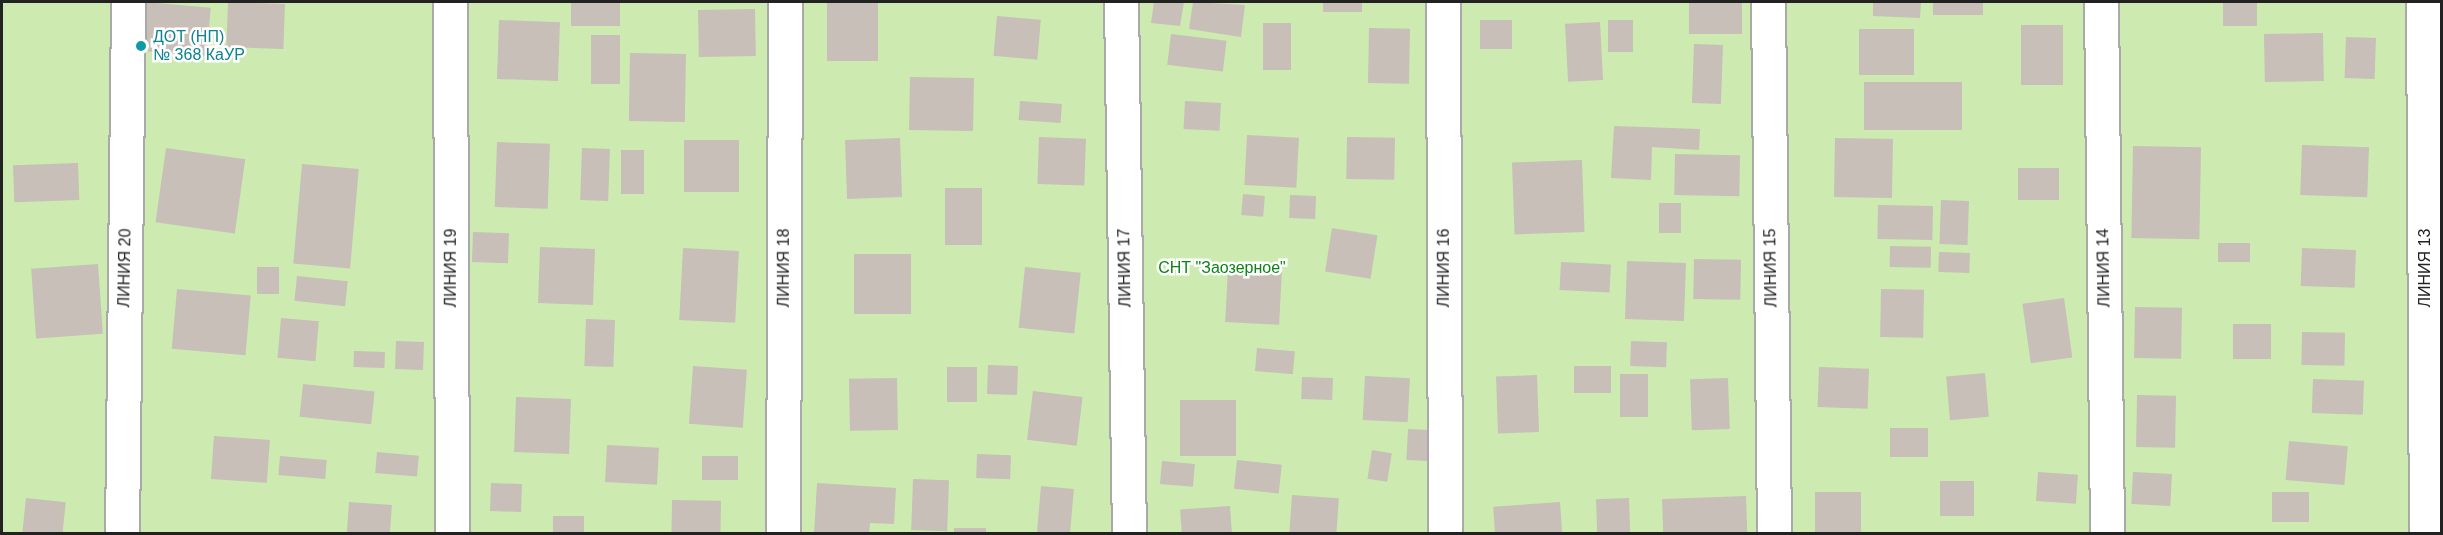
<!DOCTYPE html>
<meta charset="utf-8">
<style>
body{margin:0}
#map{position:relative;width:2443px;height:535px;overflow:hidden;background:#f2efe9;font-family:Arial,sans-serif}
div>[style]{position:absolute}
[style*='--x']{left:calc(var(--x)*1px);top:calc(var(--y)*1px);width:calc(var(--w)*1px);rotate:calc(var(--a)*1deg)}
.grass>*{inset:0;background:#cdebb0;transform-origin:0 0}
.building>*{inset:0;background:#c7bfb8;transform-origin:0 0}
.roads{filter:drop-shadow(2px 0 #a9a9a9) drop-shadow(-2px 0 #a9a9a9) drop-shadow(0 2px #a9a9a9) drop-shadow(0 -2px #a9a9a9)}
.minor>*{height:33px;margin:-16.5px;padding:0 16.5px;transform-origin:16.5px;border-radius:16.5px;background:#fff}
.dots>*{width:16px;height:16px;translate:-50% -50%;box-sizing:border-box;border:3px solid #fff;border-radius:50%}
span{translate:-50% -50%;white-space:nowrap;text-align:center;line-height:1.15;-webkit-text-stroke:5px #fff;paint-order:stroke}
.culture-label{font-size:16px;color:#0d838f}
.left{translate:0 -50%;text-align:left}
.street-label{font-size:16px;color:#222}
.park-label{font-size:16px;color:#0c8416}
.frame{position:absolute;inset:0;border:3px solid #222;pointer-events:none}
</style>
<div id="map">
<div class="grass">
<div style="left:2px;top:2px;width:2439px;height:531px"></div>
</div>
<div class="building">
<div style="left:145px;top:2px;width:66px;height:49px;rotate:5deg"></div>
<div style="left:228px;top:2px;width:57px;height:45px;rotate:2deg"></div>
<div style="left:571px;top:2px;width:49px;height:24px"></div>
<div style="left:827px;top:2px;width:51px;height:59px"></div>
<div style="clip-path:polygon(1154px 2px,1184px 2px,1180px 26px,1151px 23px)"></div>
<div style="clip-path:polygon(1193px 2px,1245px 5px,1241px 37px,1189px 29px)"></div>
<div style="left:1323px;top:2px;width:39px;height:10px"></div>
<div style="left:1689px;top:2px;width:53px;height:32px"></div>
<div style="clip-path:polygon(1873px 2px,1921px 2px,1920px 18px,1873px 16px)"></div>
<div style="left:1933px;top:2px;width:50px;height:13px"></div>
<div style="left:2223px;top:2px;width:34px;height:24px"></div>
<div style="left:755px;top:9px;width:47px;height:57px;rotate:89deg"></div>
<div style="left:997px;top:16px;width:44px;height:40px;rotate:5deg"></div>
<div style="left:499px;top:20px;width:61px;height:59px;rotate:2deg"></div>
<div style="left:1480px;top:20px;width:32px;height:29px"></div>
<div style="left:1608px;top:20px;width:25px;height:32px"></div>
<div style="left:1600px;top:22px;width:58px;height:35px;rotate:87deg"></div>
<div style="left:1263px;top:23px;width:28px;height:47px"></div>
<div style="left:2021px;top:25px;width:42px;height:60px"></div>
<div style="left:1369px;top:28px;width:41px;height:55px;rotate:1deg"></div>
<div style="left:1859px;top:29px;width:55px;height:46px"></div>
<div style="left:2323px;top:33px;width:48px;height:59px;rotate:89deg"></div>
<div style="left:1171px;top:34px;width:56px;height:31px;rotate:7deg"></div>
<div style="left:591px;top:35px;width:29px;height:49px"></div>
<div style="left:2346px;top:37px;width:30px;height:41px;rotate:2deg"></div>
<div style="left:1694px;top:44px;width:29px;height:59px;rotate:2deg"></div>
<div style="left:630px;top:53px;width:56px;height:68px;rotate:1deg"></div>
<div style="left:910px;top:77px;width:64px;height:53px;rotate:1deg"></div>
<div style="left:1962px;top:82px;width:48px;height:98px;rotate:90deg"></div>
<div style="left:1020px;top:101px;width:42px;height:19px;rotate:4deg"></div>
<div style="left:1185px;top:101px;width:36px;height:28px;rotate:3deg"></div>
<div style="clip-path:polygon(1614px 126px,1700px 129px,1699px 150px,1652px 147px,1651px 180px,1611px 178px)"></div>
<div style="left:1247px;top:135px;width:52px;height:50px;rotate:3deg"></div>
<div style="left:1039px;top:137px;width:47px;height:47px;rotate:2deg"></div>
<div style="left:1347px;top:137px;width:48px;height:42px;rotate:1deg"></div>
<div style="left:900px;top:138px;width:59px;height:55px;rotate:88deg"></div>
<div style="left:1835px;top:138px;width:58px;height:59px;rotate:1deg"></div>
<div style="left:684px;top:140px;width:55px;height:52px"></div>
<div style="left:497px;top:142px;width:53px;height:65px;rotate:2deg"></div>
<div style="left:2302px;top:145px;width:67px;height:50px;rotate:2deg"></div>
<div style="left:2133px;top:146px;width:68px;height:92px;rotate:1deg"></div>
<div style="left:166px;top:148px;width:80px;height:75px;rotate:8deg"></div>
<div style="left:582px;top:148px;width:28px;height:52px;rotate:2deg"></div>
<div style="left:621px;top:150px;width:23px;height:44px"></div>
<div style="left:1675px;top:154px;width:65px;height:41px;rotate:1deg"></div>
<div style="left:1582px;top:160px;width:72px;height:70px;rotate:88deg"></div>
<div style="left:78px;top:163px;width:37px;height:65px;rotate:88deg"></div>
<div style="left:302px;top:164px;width:57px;height:100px;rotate:5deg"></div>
<div style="left:2018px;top:168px;width:41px;height:32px"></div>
<div style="left:945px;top:188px;width:37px;height:57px"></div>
<div style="left:1243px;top:194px;width:22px;height:21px;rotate:5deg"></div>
<div style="left:1290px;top:195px;width:26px;height:23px;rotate:2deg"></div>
<div style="left:1941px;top:200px;width:28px;height:44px;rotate:2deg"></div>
<div style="left:1659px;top:203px;width:22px;height:30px"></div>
<div style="left:1878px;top:205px;width:55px;height:34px;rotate:1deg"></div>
<div style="left:1332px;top:228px;width:46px;height:44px;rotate:9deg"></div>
<div style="left:473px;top:232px;width:36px;height:30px;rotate:2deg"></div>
<div style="left:2218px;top:243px;width:32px;height:19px"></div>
<div style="left:1890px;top:246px;width:41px;height:21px;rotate:1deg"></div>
<div style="left:540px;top:247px;width:55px;height:56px;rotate:2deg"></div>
<div style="left:683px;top:248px;width:56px;height:72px;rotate:3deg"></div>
<div style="left:2302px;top:248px;width:54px;height:38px;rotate:2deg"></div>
<div style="left:1939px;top:252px;width:31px;height:20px;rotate:2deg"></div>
<div style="left:854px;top:254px;width:57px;height:60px"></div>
<div style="left:1694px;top:259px;width:47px;height:40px;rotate:1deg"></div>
<div style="left:1627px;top:261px;width:59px;height:58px;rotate:2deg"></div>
<div style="left:1561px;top:262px;width:50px;height:28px;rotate:3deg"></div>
<div style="left:98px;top:264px;width:70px;height:67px;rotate:86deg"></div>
<div style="left:257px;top:267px;width:22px;height:27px"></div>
<div style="left:1025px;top:267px;width:56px;height:61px;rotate:6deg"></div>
<div style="left:1228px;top:268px;width:54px;height:54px;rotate:3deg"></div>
<div style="left:297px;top:276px;width:51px;height:25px;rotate:6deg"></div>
<div style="left:177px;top:289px;width:74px;height:60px;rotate:5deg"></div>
<div style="left:1881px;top:289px;width:43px;height:48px;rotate:1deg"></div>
<div style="left:2064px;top:298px;width:60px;height:42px;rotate:82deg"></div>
<div style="left:2135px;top:307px;width:47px;height:51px;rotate:1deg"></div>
<div style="left:281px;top:318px;width:38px;height:40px;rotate:5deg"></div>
<div style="left:586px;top:319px;width:29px;height:47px;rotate:2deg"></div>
<div style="left:2233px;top:324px;width:38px;height:35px"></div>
<div style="left:2302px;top:332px;width:43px;height:33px;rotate:1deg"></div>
<div style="left:396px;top:341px;width:28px;height:28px;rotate:2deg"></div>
<div style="left:1631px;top:341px;width:36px;height:25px;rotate:2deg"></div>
<div style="left:1257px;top:348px;width:38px;height:23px;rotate:5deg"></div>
<div style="left:354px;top:351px;width:31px;height:16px;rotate:2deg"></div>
<div style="left:988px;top:365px;width:30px;height:29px;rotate:2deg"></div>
<div style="left:693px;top:366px;width:54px;height:58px;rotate:4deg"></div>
<div style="left:1574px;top:366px;width:37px;height:27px"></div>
<div style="left:947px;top:367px;width:30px;height:35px"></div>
<div style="left:1819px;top:367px;width:50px;height:40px;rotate:2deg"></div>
<div style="left:1985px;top:373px;width:44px;height:39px;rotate:85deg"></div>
<div style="left:1620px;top:374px;width:28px;height:43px"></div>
<div style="left:1537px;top:375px;width:57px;height:41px;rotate:88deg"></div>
<div style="left:1365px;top:376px;width:45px;height:44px;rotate:3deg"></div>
<div style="left:1302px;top:377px;width:31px;height:22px;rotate:2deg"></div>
<div style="left:897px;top:378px;width:52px;height:48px;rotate:89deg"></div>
<div style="left:1728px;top:378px;width:51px;height:38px;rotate:88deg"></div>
<div style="left:2313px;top:379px;width:51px;height:34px;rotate:2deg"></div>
<div style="left:303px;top:384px;width:72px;height:33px;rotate:6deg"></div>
<div style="left:1033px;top:391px;width:50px;height:49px;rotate:7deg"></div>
<div style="left:2137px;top:395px;width:39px;height:52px;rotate:1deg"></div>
<div style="left:516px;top:397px;width:55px;height:55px;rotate:2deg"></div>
<div style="left:1180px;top:400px;width:56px;height:56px"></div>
<div style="left:1890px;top:428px;width:38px;height:29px"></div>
<div style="left:1408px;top:429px;width:21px;height:31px;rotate:3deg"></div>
<div style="left:214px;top:436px;width:56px;height:43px;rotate:4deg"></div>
<div style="left:2289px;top:441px;width:59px;height:39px;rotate:5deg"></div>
<div style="left:607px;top:445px;width:52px;height:37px;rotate:3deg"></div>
<div style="left:1372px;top:450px;width:20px;height:29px;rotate:9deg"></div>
<div style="left:377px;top:452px;width:42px;height:21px;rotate:5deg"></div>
<div style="left:977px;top:454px;width:34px;height:24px;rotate:2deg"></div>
<div style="left:280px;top:456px;width:47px;height:19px;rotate:5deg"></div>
<div style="left:702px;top:456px;width:36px;height:24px"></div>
<div style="left:1237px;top:460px;width:45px;height:29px;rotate:6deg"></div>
<div style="left:1162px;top:461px;width:33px;height:23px;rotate:5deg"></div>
<div style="left:2038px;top:472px;width:40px;height:29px;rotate:4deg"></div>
<div style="left:2133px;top:472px;width:39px;height:32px;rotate:3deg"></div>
<div style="left:913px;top:479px;width:36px;height:51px;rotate:2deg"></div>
<div style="left:1940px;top:481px;width:34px;height:35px"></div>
<div style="left:491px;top:483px;width:31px;height:28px;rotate:2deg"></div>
<div style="clip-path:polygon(817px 483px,896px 488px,894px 524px,870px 523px,869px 534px,814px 534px)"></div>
<div style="left:1041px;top:486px;width:33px;height:46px;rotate:5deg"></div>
<div style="left:1815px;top:492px;width:46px;height:42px"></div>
<div style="left:2272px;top:492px;width:37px;height:30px"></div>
<div style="left:1292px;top:495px;width:47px;height:39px;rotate:4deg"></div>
<div style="left:1746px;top:496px;width:38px;height:84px;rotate:88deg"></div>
<div style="left:26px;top:498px;width:40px;height:36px;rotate:6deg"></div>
<div style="left:1629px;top:498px;width:36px;height:33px;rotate:88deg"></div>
<div style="left:672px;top:500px;width:49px;height:34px;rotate:1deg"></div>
<div style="left:349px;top:502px;width:43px;height:32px;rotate:4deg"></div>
<div style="left:1560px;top:502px;width:32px;height:67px;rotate:86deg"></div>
<div style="left:1230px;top:506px;width:28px;height:50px;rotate:86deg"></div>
<div style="left:553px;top:516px;width:31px;height:18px"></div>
<div style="left:954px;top:528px;width:32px;height:6px"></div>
</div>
<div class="roads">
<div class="minor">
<div style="--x:450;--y:2;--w:532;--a:89.78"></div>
<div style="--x:1121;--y:2;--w:532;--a:89.14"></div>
<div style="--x:1443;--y:2;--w:532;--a:89.78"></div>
<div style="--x:1768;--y:2;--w:532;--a:89.35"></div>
<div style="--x:2101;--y:2;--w:532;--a:89.35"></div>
<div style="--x:2423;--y:2;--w:532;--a:89.68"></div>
<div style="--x:122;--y:534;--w:532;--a:-89.35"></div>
<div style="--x:783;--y:534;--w:532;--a:-89.78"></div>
</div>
</div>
<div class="dots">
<div style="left:141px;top:46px;background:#0f9aa8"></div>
</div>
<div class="culture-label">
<span class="left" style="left:153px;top:46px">ДОТ (НП)<br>№ 368 КаУР</span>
</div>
<div class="street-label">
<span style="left:125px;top:268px;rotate:-89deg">ЛИНИЯ 20</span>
<span style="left:451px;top:268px;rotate:-90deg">ЛИНИЯ 19</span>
<span style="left:784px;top:268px;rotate:-90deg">ЛИНИЯ 18</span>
<span style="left:1125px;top:268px;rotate:-91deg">ЛИНИЯ 17</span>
<span style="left:1444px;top:268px;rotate:-90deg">ЛИНИЯ 16</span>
<span style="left:1771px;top:268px;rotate:-91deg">ЛИНИЯ 15</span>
<span style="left:2104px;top:268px;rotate:-91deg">ЛИНИЯ 14</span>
<span style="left:2425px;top:268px;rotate:-90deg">ЛИНИЯ 13</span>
</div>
<div class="park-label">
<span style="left:1222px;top:268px">СНТ "Заозерное"</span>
</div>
<div class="frame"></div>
</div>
